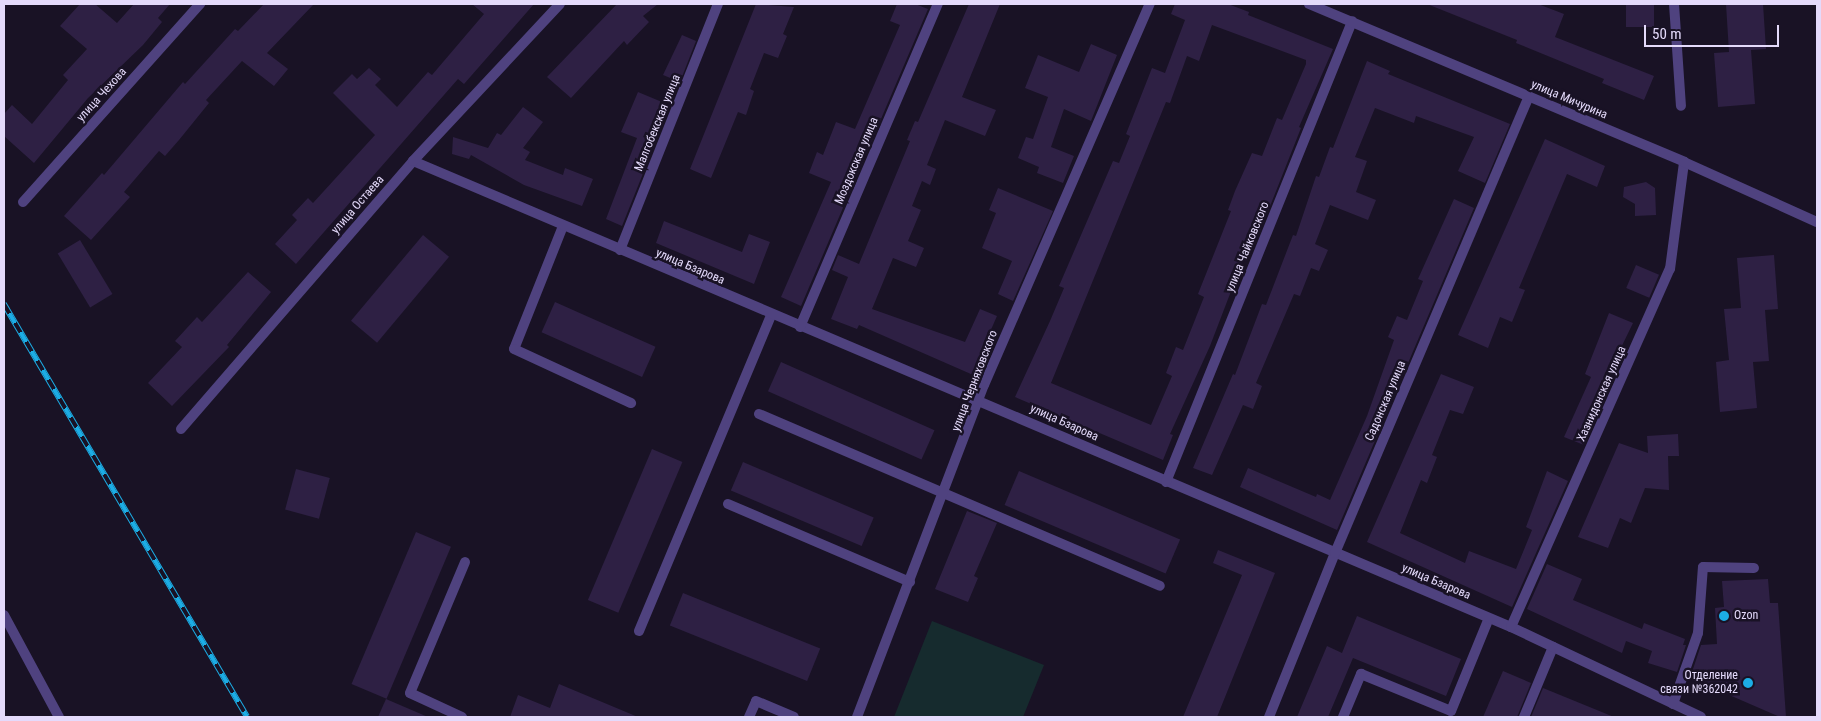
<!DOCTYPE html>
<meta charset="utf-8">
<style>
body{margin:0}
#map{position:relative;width:1821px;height:721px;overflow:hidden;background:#191225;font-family:"Roboto Condensed",sans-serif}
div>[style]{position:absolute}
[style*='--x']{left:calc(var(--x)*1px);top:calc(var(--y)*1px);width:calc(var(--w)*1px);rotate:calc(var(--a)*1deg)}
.green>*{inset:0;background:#162b2e}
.building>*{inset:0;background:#2e2044;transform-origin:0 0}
.service>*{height:10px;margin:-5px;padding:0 5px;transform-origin:5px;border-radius:5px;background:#4f427f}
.minor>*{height:10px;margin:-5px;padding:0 5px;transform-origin:5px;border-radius:5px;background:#4f427f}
.tertiary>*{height:10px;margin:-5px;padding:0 5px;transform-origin:5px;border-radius:5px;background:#4f427f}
.rail>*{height:5.5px;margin-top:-2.75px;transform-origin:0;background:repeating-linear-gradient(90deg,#191225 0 11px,#1cade5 0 22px);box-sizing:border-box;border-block:1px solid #1cade5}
.dots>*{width:14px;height:14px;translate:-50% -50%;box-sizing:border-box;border:2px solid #191225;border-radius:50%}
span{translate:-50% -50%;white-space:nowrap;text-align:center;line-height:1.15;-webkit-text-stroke:5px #191225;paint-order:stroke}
.street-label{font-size:12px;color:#e4dafb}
.poi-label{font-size:12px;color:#e4dafb}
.left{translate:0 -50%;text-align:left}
.right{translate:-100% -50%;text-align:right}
.frame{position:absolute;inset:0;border:5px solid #e4dafb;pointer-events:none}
.scale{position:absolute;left:1644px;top:25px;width:135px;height:22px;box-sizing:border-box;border:2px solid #e4dafb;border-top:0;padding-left:6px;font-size:15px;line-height:18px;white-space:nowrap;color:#e4dafb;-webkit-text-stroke:4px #191225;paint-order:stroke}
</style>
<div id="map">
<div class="green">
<div style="clip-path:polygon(932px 621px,1044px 665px,1023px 717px,894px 717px)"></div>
</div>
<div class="building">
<div style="clip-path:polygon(80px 4px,95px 4px,117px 23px,134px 4px,170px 4px,158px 18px,162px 22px,143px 45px,88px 98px,34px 163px,4px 136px,4px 114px,12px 105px,32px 124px,68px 80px,63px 75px,87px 49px,60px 26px)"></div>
<div style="clip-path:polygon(264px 4px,314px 4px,267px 53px,288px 69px,274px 86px,242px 61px,206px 100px,209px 103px,179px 140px,165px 156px,159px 151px,124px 192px,130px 197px,91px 240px,64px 216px,102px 173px,104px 175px,183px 82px,185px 84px,235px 29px,238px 31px)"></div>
<div style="clip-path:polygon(472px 4px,534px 4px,464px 84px,458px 79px,296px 264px,275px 244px,297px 220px,292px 215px,308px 198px,313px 203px,375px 135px,333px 93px,352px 74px,357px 79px,369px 68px,381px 79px,375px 85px,397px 107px,428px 72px,432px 75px,484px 14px)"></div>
<div style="clip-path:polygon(617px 4px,658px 4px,643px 16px,649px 22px,627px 45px,624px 41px,571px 98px,547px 77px)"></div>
<div style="clip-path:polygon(756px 4px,794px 7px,783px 34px,787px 36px,778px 58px,764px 53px,750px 89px,754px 91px,746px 115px,738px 112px,711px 178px,690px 169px)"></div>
<div style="clip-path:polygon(897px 4px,915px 4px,928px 9px,801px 306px,781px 297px,831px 182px,809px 173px,817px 152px,823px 155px,836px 122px,855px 129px,900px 25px,890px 21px)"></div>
<div style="clip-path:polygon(969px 4px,1000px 4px,962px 97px,996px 110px,985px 136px,945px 120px,927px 165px,936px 169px,930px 185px,922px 181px,912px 206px,921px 210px,908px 241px,924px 248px,916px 267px,893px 258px,872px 309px,965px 342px,980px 309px,997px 316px,979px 357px,987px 361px,980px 378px,859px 325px,857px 329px,831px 319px,848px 277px,832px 270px,838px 255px,859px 264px,910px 141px,907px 140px,915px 121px,918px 122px)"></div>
<div style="clip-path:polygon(evenodd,1175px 4px,1228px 4px,1249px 12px,1248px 15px,1333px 49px,1299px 127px,1301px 128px,1263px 224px,1247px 261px,1243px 260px,1210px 346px,1170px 434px,1173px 435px,1163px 460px,1015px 397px,1050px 321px,1064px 288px,1059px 286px,1113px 161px,1119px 163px,1130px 136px,1126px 134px,1152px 68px,1165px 73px,1185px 20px,1171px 14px,1175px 4px,1212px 25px,1306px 60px,1306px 64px,1282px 120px,1277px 118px,1262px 156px,1252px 153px,1235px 191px,1228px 210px,1231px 211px,1198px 294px,1204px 297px,1183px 350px,1176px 347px,1166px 373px,1172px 376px,1151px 425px,1051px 383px,1166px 102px,1170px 103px,1187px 56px,1199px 61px,1212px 25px)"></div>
<div style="clip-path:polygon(1427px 4px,1538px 4px,1564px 14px,1555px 37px,1654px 76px,1644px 100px,1602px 83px,1604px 79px,1516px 43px,1517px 40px)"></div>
<div style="left:1626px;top:4px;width:28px;height:23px"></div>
<div style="clip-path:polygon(1726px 4px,1763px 4px,1766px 49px,1751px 50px,1755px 104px,1718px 107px,1714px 53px,1729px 52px)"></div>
<div style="clip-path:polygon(682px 35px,696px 41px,680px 82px,663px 75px)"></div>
<div style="clip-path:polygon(1091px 44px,1117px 55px,1091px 121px,1064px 109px,1051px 147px,1074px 156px,1063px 183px,1037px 173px,1039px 167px,1018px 158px,1026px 137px,1033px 139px,1048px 97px,1025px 88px,1038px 55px,1079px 72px)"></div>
<div style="clip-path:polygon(1367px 61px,1390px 71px,1388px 74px,1510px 124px,1485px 183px,1458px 171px,1474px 137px,1416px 116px,1414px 123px,1375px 108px,1355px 157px,1367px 161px,1356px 192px,1376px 200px,1368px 220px,1330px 205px,1315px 244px,1328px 250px,1319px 271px,1311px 268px,1300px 296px,1294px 294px,1256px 383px,1262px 386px,1253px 409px,1243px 405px,1212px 475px,1193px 468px,1233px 374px,1235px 375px,1262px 304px,1266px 305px,1293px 235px,1296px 236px,1316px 176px,1319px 177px,1330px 147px,1333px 148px)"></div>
<div style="clip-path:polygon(638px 92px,662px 102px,651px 128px,660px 131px,622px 226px,606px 219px,637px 138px,621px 132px)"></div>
<div style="clip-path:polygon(523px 107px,543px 122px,523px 148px,530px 152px,525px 160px,563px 175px,565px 168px,593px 179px,582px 206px,524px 185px,471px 155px,469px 159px,452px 154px,453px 137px,488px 148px,497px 133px,501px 135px)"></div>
<div style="clip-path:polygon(1545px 139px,1605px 166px,1597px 187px,1567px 174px,1519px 288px,1525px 290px,1512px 322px,1500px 317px,1488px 348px,1458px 335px)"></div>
<div style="clip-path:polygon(1646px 182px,1655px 188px,1656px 215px,1635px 216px,1635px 204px,1623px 197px,1624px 187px)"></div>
<div style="clip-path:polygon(998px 188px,1053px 211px,1013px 301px,998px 294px,1012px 261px,982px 248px,996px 213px,989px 210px)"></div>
<div style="clip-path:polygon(1454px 199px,1474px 208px,1337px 530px,1240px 487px,1248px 468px,1316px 497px,1317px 494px,1330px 500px,1367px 416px,1394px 340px,1388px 337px,1397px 316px,1407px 320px,1423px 281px,1418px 279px)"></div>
<div style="clip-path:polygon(664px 221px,742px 252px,749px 234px,770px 242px,754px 284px,656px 243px)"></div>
<div style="left:423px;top:235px;width:34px;height:112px;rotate:40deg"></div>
<div style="left:80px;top:240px;width:63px;height:26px;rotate:59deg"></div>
<div style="clip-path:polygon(1774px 255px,1778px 309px,1765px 310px,1769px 361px,1753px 362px,1757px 408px,1720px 412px,1716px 362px,1729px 360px,1724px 309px,1741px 308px,1737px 258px)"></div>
<div style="left:1636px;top:265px;width:25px;height:25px;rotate:23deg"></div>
<div style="clip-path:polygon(248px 272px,271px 292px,227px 345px,229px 347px,172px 406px,148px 383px,182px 347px,175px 341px,197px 317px,202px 322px)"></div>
<div style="left:555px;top:302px;width:110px;height:33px;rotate:24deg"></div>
<div style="clip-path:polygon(1609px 313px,1633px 323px,1601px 389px,1608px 392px,1584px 445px,1564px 437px,1591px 377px,1585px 374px)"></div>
<div style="left:781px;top:362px;width:168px;height:32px;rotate:24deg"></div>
<div style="clip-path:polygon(1441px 374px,1474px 387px,1463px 414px,1450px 410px,1432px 455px,1437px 457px,1427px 483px,1421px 480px,1400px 533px,1465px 563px,1469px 551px,1516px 569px,1532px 530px,1526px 527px,1547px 471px,1568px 481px,1512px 607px,1367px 542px)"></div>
<div style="clip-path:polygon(1678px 434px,1679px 456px,1668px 456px,1669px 490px,1645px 488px,1631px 523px,1620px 518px,1608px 548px,1578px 537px,1619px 443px,1648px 453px,1647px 436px)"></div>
<div style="left:652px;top:449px;width:33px;height:164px;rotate:23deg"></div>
<div style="left:743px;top:462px;width:142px;height:31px;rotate:23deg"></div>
<div style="left:296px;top:469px;width:35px;height:42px;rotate:15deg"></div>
<div style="left:1019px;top:471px;width:175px;height:37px;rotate:23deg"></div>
<div style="clip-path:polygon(967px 511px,997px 523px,974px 576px,978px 578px,968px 602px,935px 589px)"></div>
<div style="left:416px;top:532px;width:38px;height:165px;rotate:23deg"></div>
<div style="clip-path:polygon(1218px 550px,1275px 573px,1217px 717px,1183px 717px,1242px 575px,1213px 563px)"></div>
<div style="clip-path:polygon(1547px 564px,1582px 579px,1573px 600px,1642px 629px,1644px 623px,1685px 639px,1683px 645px,1686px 645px,1677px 672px,1648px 663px,1652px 651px,1626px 641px,1622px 653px,1527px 609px)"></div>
<div style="clip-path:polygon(1768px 579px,1770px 603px,1778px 603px,1786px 717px,1780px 717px,1690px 678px,1701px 645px,1717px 644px,1715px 608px,1724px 607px,1722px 581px)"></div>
<div style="left:683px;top:593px;width:148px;height:35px;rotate:22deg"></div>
<div style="clip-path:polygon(1357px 616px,1461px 659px,1446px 696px,1353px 658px,1328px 717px,1297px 717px,1327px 646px,1342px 653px)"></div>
<div style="clip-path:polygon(1503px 671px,1531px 683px,1517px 717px,1483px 717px)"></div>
<div style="clip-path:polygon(559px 684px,638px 717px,510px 717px,518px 695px,550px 708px)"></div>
<div style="clip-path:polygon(1543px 688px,1614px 717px,1531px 717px)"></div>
<div style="clip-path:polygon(386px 699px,428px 717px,378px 717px)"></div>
</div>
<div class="service">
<div style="--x:563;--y:226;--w:132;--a:111.7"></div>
<div style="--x:514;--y:349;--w:129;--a:24.8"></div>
<div style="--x:759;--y:414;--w:436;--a:23.2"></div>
<div style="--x:728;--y:504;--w:198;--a:23.2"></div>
<div style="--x:639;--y:631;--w:342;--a:-67.3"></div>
<div style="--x:1673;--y:704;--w:75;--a:-70.6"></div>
<div style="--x:1698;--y:633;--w:66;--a:-85.7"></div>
<div style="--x:1703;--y:567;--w:51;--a:1.1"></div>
<div style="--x:462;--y:717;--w:57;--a:-155.2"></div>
<div style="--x:410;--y:693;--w:142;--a:-67.2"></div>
<div style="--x:1343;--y:717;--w:47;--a:-67.3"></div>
<div style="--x:1361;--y:674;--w:97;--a:22.3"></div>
<div style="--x:1451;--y:711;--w:100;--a:-67.8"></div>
<div style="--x:1524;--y:717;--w:76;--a:-67.5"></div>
</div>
<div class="minor">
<div style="--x:1674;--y:4;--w:102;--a:86.1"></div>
<div style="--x:413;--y:161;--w:1193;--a:23"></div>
<div style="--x:1511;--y:627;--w:210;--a:25.3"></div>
<div style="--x:23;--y:202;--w:266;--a:-48.2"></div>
<div style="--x:620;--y:250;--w:265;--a:-68.3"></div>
<div style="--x:800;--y:327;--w:351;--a:-66.9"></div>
<div style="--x:181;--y:429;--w:354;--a:-49.1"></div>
<div style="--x:413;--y:161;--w:215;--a:-46.9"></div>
<div style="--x:1166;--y:482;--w:497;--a:-68"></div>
<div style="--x:4;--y:615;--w:116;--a:61.7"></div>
<div style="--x:1511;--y:627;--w:392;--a:-66.1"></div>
<div style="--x:1670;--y:269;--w:108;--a:-82.5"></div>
<div style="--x:749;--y:717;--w:17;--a:-66"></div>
<div style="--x:756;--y:701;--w:41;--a:22.8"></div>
<div style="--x:857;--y:717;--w:355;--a:-69.1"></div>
<div style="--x:984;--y:385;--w:416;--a:-66.5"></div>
<div style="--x:1269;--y:717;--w:177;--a:-68.1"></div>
<div style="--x:1335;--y:553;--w:496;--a:-67"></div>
</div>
<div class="tertiary">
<div style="--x:1309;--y:4;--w:407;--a:22.8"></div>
<div style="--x:1684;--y:162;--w:146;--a:24.3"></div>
</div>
<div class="rail">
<div style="--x:4;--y:304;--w:479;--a:59.5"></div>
</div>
<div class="dots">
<div style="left:1724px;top:616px;background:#1cade5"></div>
<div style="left:1748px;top:683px;background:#1cade5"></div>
</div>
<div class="street-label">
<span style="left:102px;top:95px;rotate:-48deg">улица Чехова</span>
<span style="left:1569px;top:100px;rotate:23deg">улица Мичурина</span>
<span style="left:658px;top:123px;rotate:-68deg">Малгобекская улица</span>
<span style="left:857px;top:161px;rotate:-67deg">Моздокская улица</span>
<span style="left:358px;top:205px;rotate:-49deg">улица Остаева</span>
<span style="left:1248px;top:247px;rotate:-68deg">улица Чайковского</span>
<span style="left:690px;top:267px;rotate:23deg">улица Бзарова</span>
<span style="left:975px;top:381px;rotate:-69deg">улица Черняховского</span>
<span style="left:1602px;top:394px;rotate:-66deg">Хазнидонская улица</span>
<span style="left:1386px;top:401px;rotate:-67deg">Садонская улица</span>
<span style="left:1064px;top:423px;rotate:24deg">улица Бзарова</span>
<span style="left:1436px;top:582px;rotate:23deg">улица Бзарова</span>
</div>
<div class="poi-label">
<span class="left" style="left:1734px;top:616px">Ozon</span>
<span class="right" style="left:1738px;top:683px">Отделение<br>связи №362042</span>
</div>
<div class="frame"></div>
<div class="scale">50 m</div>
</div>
